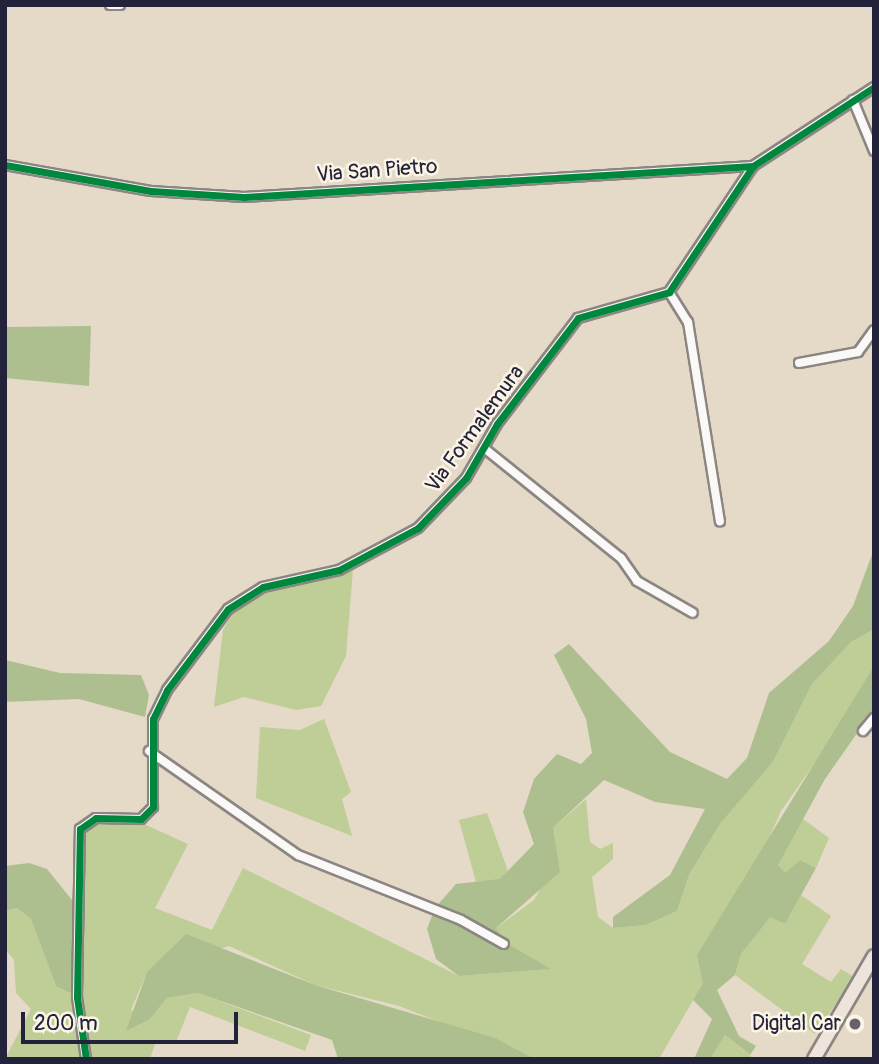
<!DOCTYPE html>
<style>
body{margin:0}
#map{position:relative;width:879px;height:1064px;overflow:hidden;background:#e5d9c8;font-family:Pangolin,sans-serif}
div>[style]{position:absolute}
[style*='--x']{left:calc(var(--x)*1px);top:calc(var(--y)*1px);width:calc(var(--w)*1px);rotate:calc(var(--a)*1deg)}
.green>*{inset:0;background:#bfcd96}
.forest>*{inset:0;background:#adbf8f}
.roads{filter:drop-shadow(2px 0 #8c8682) drop-shadow(-2px 0 #8c8682) drop-shadow(0 2px #8c8682) drop-shadow(0 -2px #8c8682)}
.street>*{height:8px;margin:-4px;padding:0 4px;transform-origin:4px;border-radius:4px;background:#fbf9f7}
.primary>*{height:12px;margin:-6px;padding:0 6px;transform-origin:6px;border-radius:6px;background:#eee4dc}
.cycleway>*{height:7px;margin:-3.5px;padding:0 3.5px;transform-origin:3.5px;border-radius:3.5px;background:#00873e}
.dots>*{width:19px;height:19px;translate:-50% -50%;box-sizing:border-box;border:4px solid #fcf5e5;border-radius:50%}
span{translate:-50% -50%;white-space:nowrap;text-align:center;line-height:1.15;-webkit-text-stroke:5px #fcf5e5;paint-order:stroke}
.street-label{font-size:21px;color:#22223b}
.poi-label{font-size:21px;color:#22223b}
.right{translate:-100% -50%;text-align:right}
.frame{position:absolute;inset:0;border:7px solid #22223b;pointer-events:none}
.scale{position:absolute;left:21px;top:1012px;width:217px;height:32px;box-sizing:border-box;border:4px solid #22223b;border-top:0;padding-left:9px;font-size:21px;line-height:24px;white-space:nowrap;color:#22223b;-webkit-text-stroke:5px #fcf5e5;paint-order:stroke}
</style>
<div id="map">
<div class="green">
<div style="clip-path:polygon(353px 569px,346px 656px,321px 706px,296px 710px,244px 697px,214px 707px,223px 630px,235px 610px,278px 587px)"></div>
<div style="clip-path:polygon(874px 629px,874px 666px,849px 714px,781px 811px,703px 983px,659px 1059px,534px 1059px,399px 1006px,315px 985px,229px 946px,147px 972px,131px 1010px,150px 1019px,167px 998px,198px 993px,311px 1035px,305px 1051px,190px 1007px,176px 1042px,156px 1041px,150px 1059px,5px 1059px,31px 1009px,16px 993px,14px 960px,5px 949px,5px 911px,17px 908px,31px 919px,56px 986px,76px 997px,79px 838px,90px 820px,135px 820px,188px 844px,155px 908px,212px 930px,243px 868px,459px 976px,549px 969px,508px 944px,496px 928px,534px 900px,547px 878px,553px 828px,586px 799px,590px 842px,600px 849px,613px 843px,613px 859px,592px 877px,598px 917px,613px 928px,646px 925px,677px 911px,689px 875px,720px 824px,773px 762px,812px 684px,851px 642px)"></div>
<div style="clip-path:polygon(324px 719px,351px 792px,342px 799px,352px 836px,256px 798px,260px 727px,300px 730px)"></div>
<div style="clip-path:polygon(487px 813px,508px 871px,500px 880px,476px 882px,459px 820px)"></div>
<div style="clip-path:polygon(803px 819px,829px 838px,816px 868px,800px 860px,785px 874px,778px 866px,781px 854px)"></div>
<div style="clip-path:polygon(801px 895px,831px 916px,802px 964px,831px 982px,841px 969px,854px 977px,815px 1034px,735px 975px,741px 954px,770px 916px,785px 924px)"></div>
<div style="clip-path:polygon(725px 1035px,754px 1059px,710px 1059px)"></div>
</div>
<div class="forest">
<div style="clip-path:polygon(91px 326px,89px 386px,5px 378px,5px 327px)"></div>
<div style="clip-path:polygon(874px 549px,874px 629px,851px 642px,812px 684px,773px 762px,720px 824px,689px 875px,677px 911px,646px 925px,613px 928px,613px 917px,670px 875px,705px 809px,655px 802px,604px 780px,553px 828px,560px 872px,496px 928px,508px 944px,551px 969px,459px 976px,436px 959px,427px 929px,435px 908px,456px 884px,500px 879px,534px 844px,523px 812px,534px 779px,557px 754px,581px 764px,592px 753px,586px 719px,554px 655px,569px 644px,670px 752px,727px 779px,747px 758px,769px 693px,829px 641px,853px 606px)"></div>
<div style="clip-path:polygon(5px 660px,60px 673px,141px 675px,149px 695px,145px 717px,79px 699px,5px 702px)"></div>
<div style="clip-path:polygon(874px 666px,874px 709px,825px 779px,778px 865px,785px 873px,800px 860px,816px 868px,785px 924px,770px 917px,741px 954px,735px 975px,717px 990px,739px 1036px,756px 1046px,750px 1055px,725px 1035px,710px 1059px,694px 1059px,712px 1019px,693px 1000px,703px 983px,697px 955px)"></div>
<div style="clip-path:polygon(29px 863px,47px 869px,76px 905px,77px 997px,56px 986px,31px 919px,17px 908px,5px 911px,5px 866px)"></div>
<div style="clip-path:polygon(186px 934px,315px 985px,495px 1038px,534px 1059px,338px 1059px,332px 1040px,198px 993px,167px 998px,150px 1019px,126px 1031px,147px 972px)"></div>
</div>
<div class="roads">
<div class="street">
<div style="--x:110;--y:5;--w:10;--a:0"></div>
<div style="--x:853;--y:100;--w:55;--a:67.6"></div>
<div style="--x:5;--y:165;--w:148;--a:10.1"></div>
<div style="--x:151;--y:191;--w:93;--a:3.7"></div>
<div style="--x:244;--y:197;--w:510;--a:-3.49"></div>
<div style="--x:669;--y:292;--w:36;--a:58"></div>
<div style="--x:688;--y:322;--w:202;--a:80.9"></div>
<div style="--x:799;--y:363;--w:60;--a:-10.6"></div>
<div style="--x:858;--y:352;--w:27;--a:-54"></div>
<div style="--x:484;--y:448;--w:176;--a:38.8"></div>
<div style="--x:621;--y:558;--w:28;--a:55"></div>
<div style="--x:637;--y:581;--w:64;--a:29.7"></div>
<div style="--x:863;--y:731;--w:17;--a:-50"></div>
<div style="--x:149;--y:751;--w:182;--a:34.9"></div>
<div style="--x:298;--y:855;--w:175;--a:21.7"></div>
<div style="--x:461;--y:920;--w:49;--a:29.2"></div>
<div style="--x:86;--y:1059;--w:63;--a:-98.3"></div>
<div style="--x:77;--y:997;--w:168;--a:-89"></div>
<div style="--x:80;--y:829;--w:19;--a:-35"></div>
<div style="--x:96;--y:818;--w:45;--a:1.3"></div>
<div style="--x:141;--y:819;--w:17;--a:-45"></div>
<div style="--x:153;--y:807;--w:88;--a:-90"></div>
<div style="--x:153;--y:719;--w:32;--a:-64"></div>
<div style="--x:167;--y:690;--w:101;--a:-53"></div>
<div style="--x:228;--y:609;--w:41;--a:-32.2"></div>
<div style="--x:263;--y:587;--w:78;--a:-12.6"></div>
<div style="--x:339;--y:570;--w:89;--a:-28"></div>
<div style="--x:418;--y:528;--w:69;--a:-46.2"></div>
<div style="--x:466;--y:478;--w:62;--a:-60.1"></div>
<div style="--x:497;--y:424;--w:133;--a:-52.6"></div>
<div style="--x:578;--y:318;--w:95;--a:-15.9"></div>
<div style="--x:669;--y:292;--w:151;--a:-56.3"></div>
<div style="--x:753;--y:166;--w:145;--a:-33.1"></div>
</div>
<div class="primary">
<div style="--x:814;--y:1059;--w:119;--a:-59.8"></div>
</div>
</div>
<div class="cycleway">
<div style="--x:5;--y:165;--w:148;--a:10.1"></div>
<div style="--x:151;--y:191;--w:93;--a:3.7"></div>
<div style="--x:244;--y:197;--w:510;--a:-3.49"></div>
<div style="--x:86;--y:1059;--w:63;--a:-98.3"></div>
<div style="--x:77;--y:997;--w:168;--a:-89"></div>
<div style="--x:80;--y:829;--w:19;--a:-35"></div>
<div style="--x:96;--y:818;--w:45;--a:1.3"></div>
<div style="--x:141;--y:819;--w:17;--a:-45"></div>
<div style="--x:153;--y:807;--w:88;--a:-90"></div>
<div style="--x:153;--y:719;--w:32;--a:-64"></div>
<div style="--x:167;--y:690;--w:101;--a:-53"></div>
<div style="--x:228;--y:609;--w:41;--a:-32.2"></div>
<div style="--x:263;--y:587;--w:78;--a:-12.6"></div>
<div style="--x:339;--y:570;--w:89;--a:-28"></div>
<div style="--x:418;--y:528;--w:69;--a:-46.2"></div>
<div style="--x:466;--y:478;--w:62;--a:-60.1"></div>
<div style="--x:497;--y:424;--w:133;--a:-52.6"></div>
<div style="--x:578;--y:318;--w:95;--a:-15.9"></div>
<div style="--x:669;--y:292;--w:151;--a:-56.3"></div>
<div style="--x:753;--y:166;--w:145;--a:-33.1"></div>
</div>
<div class="dots">
<div style="left:855px;top:1024px;background:#66626c"></div>
</div>
<div class="street-label">
<span style="left:377px;top:171px;rotate:-4deg">Via San Pietro</span>
<span style="left:475px;top:429px;rotate:-54deg">Via Formalemura</span>
</div>
<div class="poi-label">
<span class="right" style="left:841px;top:1024px">Digital Car</span>
</div>
<div class="frame"></div>
<div class="scale">200 m</div>
</div>
